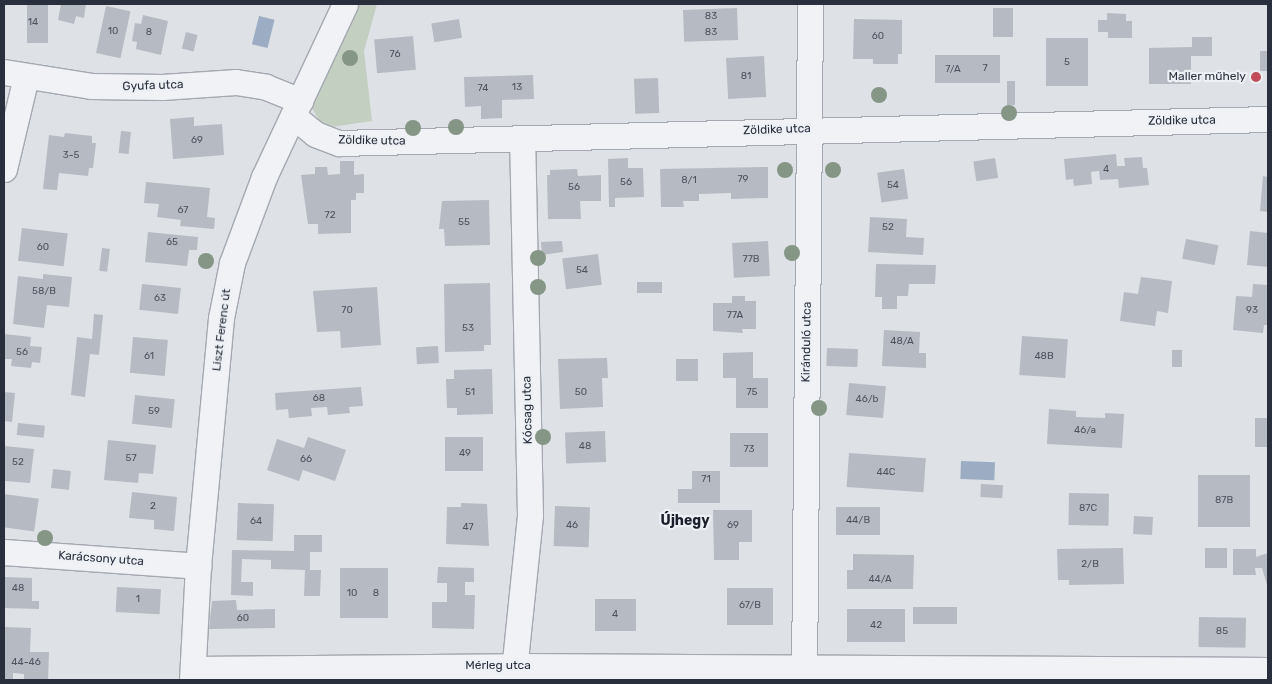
<!DOCTYPE html>
<meta charset="utf-8">
<style>
body{margin:0}
#map{position:relative;width:1272px;height:684px;overflow:hidden;background:#dee1e6;font-family:Rubik,sans-serif}
div>[style]{position:absolute}
[style*='--x']{left:calc(var(--x)*1px);top:calc(var(--y)*1px);width:calc(var(--w)*1px);rotate:calc(var(--a)*1deg)}
.green>*{inset:0;background:#c3cfc0}
.water>*{inset:0;background:#9cadc3;transform-origin:0 0}
.building>*{inset:0;background:#b6bac2;transform-origin:0 0}
.roads{filter:drop-shadow(1px 0 #a4a8b0) drop-shadow(-1px 0 #a4a8b0) drop-shadow(0 1px #a4a8b0) drop-shadow(0 -1px #a4a8b0)}
.minor>*{height:25px;margin:-12.5px;padding:0 12.5px;transform-origin:12.5px;border-radius:12.5px;background:#f0f2f5}
.trees>*{width:16px;height:16px;margin:-8px;border-radius:50%;background:#859586}
.dots>*{width:14px;height:14px;translate:-50% -50%;box-sizing:border-box;border:2px solid #edf0f4;border-radius:50%}
span{translate:-50% -50%;white-space:nowrap;text-align:center;line-height:1.15;-webkit-text-stroke:4.5px #edf0f4;paint-order:stroke}
.number-label{font-size:10px;color:#4c525e}
.number-label span{-webkit-text-stroke-width:0}
.poi-label{font-size:12px;color:#292f3c}
.right{translate:-100% -50%;text-align:right}
.street-label{font-size:12px;color:#292f3c}
.neighbourhood-label{font-size:14px;color:#1b202c;font-weight:700}
.frame{position:absolute;inset:0;border:5px solid #292f3c;pointer-events:none}
</style>
<div id="map">
<div class="green">
<div style="clip-path:polygon(358px 4px,377px 4px,364px 51px,372px 121px,324px 128px,310px 105px)"></div>
</div>
<div class="water">
<div style="left:259px;top:16px;width:16px;height:29px;rotate:14deg"></div>
<div style="left:961px;top:461px;width:34px;height:18px;rotate:2deg"></div>
</div>
<div class="building">
<div style="left:27px;top:4px;width:21px;height:39px"></div>
<div style="clip-path:polygon(61px 4px,86px 4px,84px 18px,76px 16px,74px 24px,58px 20px)"></div>
<div style="left:106px;top:6px;width:25px;height:48px;rotate:12deg"></div>
<div style="left:737px;top:8px;width:32px;height:54px;rotate:88deg"></div>
<div style="left:993px;top:8px;width:20px;height:29px"></div>
<div style="clip-path:polygon(1107px 13px,1126px 14px,1126px 21px,1132px 21px,1132px 38px,1108px 38px,1108px 32px,1098px 32px,1098px 20px,1107px 20px)"></div>
<div style="clip-path:polygon(143px 15px,168px 21px,161px 55px,136px 49px,137px 42px,132px 41px,135px 23px,141px 24px)"></div>
<div style="left:459px;top:19px;width:19px;height:28px;rotate:81deg"></div>
<div style="clip-path:polygon(854px 19px,902px 20px,902px 54px,898px 54px,898px 64px,873px 64px,873px 59px,853px 59px)"></div>
<div style="left:186px;top:32px;width:12px;height:17px;rotate:14deg"></div>
<div style="left:413px;top:36px;width:34px;height:39px;rotate:85deg"></div>
<div style="clip-path:polygon(1192px 37px,1212px 37px,1212px 56px,1191px 56px,1191px 84px,1149px 84px,1149px 48px,1192px 47px)"></div>
<div style="left:1088px;top:38px;width:48px;height:42px;rotate:90deg"></div>
<div style="left:1260px;top:51px;width:8px;height:20px"></div>
<div style="left:1000px;top:55px;width:28px;height:65px;rotate:90deg"></div>
<div style="left:764px;top:56px;width:41px;height:38px;rotate:87deg"></div>
<div style="clip-path:polygon(533px 75px,534px 99px,502px 100px,502px 118px,481px 119px,481px 106px,465px 107px,464px 77px)"></div>
<div style="left:658px;top:78px;width:35px;height:24px;rotate:88deg"></div>
<div style="left:1007px;top:81px;width:8px;height:24px"></div>
<div style="clip-path:polygon(194px 117px,194px 126px,222px 124px,224px 155px,173px 159px,170px 119px)"></div>
<div style="left:121px;top:131px;width:10px;height:22px;rotate:6deg"></div>
<div style="clip-path:polygon(65px 133px,92px 136px,92px 143px,96px 143px,93px 168px,89px 168px,88px 176px,59px 173px,57px 190px,43px 189px,49px 135px,64px 137px)"></div>
<div style="clip-path:polygon(1116px 154px,1117px 166px,1125px 166px,1124px 158px,1142px 157px,1143px 168px,1147px 168px,1149px 185px,1119px 188px,1118px 179px,1100px 180px,1099px 171px,1091px 172px,1092px 184px,1074px 186px,1073px 179px,1066px 180px,1064px 159px)"></div>
<div style="clip-path:polygon(628px 158px,628px 168px,643px 168px,644px 197px,615px 198px,615px 207px,609px 207px,608px 159px)"></div>
<div style="left:995px;top:158px;width:20px;height:22px;rotate:81deg"></div>
<div style="clip-path:polygon(340px 161px,354px 161px,354px 175px,364px 174px,364px 193px,356px 193px,356px 200px,351px 200px,351px 233px,318px 234px,318px 224px,308px 224px,301px 175px,315px 174px,315px 167px,327px 167px,328px 175px,340px 174px)"></div>
<div style="clip-path:polygon(768px 167px,768px 198px,731px 199px,731px 193px,699px 194px,699px 201px,683px 201px,684px 207px,661px 207px,660px 169px)"></div>
<div style="clip-path:polygon(577px 169px,578px 176px,601px 175px,601px 201px,580px 201px,581px 219px,548px 219px,547px 175px,550px 175px,550px 170px)"></div>
<div style="left:904px;top:169px;width:30px;height:27px;rotate:82deg"></div>
<div style="clip-path:polygon(1263px 176px,1268px 177px,1268px 212px,1260px 211px)"></div>
<div style="clip-path:polygon(146px 182px,210px 188px,207px 217px,215px 218px,214px 229px,180px 226px,181px 220px,157px 217px,159px 204px,144px 203px)"></div>
<div style="clip-path:polygon(489px 200px,490px 245px,445px 246px,444px 229px,439px 229px,442px 201px)"></div>
<div style="clip-path:polygon(870px 217px,907px 219px,906px 237px,924px 238px,923px 255px,868px 252px)"></div>
<div style="left:22px;top:228px;width:46px;height:33px;rotate:7deg"></div>
<div style="clip-path:polygon(1250px 231px,1268px 233px,1268px 267px,1247px 265px)"></div>
<div style="clip-path:polygon(148px 232px,198px 237px,197px 250px,189px 250px,187px 266px,145px 262px)"></div>
<div style="left:1186px;top:239px;width:33px;height:20px;rotate:11deg"></div>
<div style="clip-path:polygon(562px 241px,563px 252px,542px 255px,541px 242px)"></div>
<div style="left:768px;top:241px;width:35px;height:36px;rotate:87deg"></div>
<div style="left:102px;top:248px;width:8px;height:23px;rotate:7deg"></div>
<div style="left:598px;top:254px;width:31px;height:36px;rotate:83deg"></div>
<div style="clip-path:polygon(876px 264px,936px 265px,935px 284px,909px 284px,908px 296px,897px 296px,897px 309px,882px 309px,882px 297px,875px 297px)"></div>
<div style="clip-path:polygon(43px 274px,72px 277px,69px 307px,47px 305px,44px 328px,13px 324px,18px 276px,43px 279px)"></div>
<div style="clip-path:polygon(1141px 277px,1172px 281px,1168px 313px,1157px 311px,1155px 326px,1120px 321px,1124px 292px,1138px 294px)"></div>
<div style="left:662px;top:282px;width:11px;height:25px;rotate:90deg"></div>
<div style="clip-path:polygon(490px 283px,491px 345px,484px 345px,484px 351px,445px 352px,444px 284px)"></div>
<div style="left:142px;top:284px;width:39px;height:26px;rotate:6deg"></div>
<div style="clip-path:polygon(1253px 284px,1268px 285px,1268px 325px,1264px 325px,1263px 333px,1233px 330px,1236px 296px,1252px 297px)"></div>
<div style="clip-path:polygon(377px 287px,381px 345px,341px 348px,340px 331px,317px 332px,313px 291px)"></div>
<div style="clip-path:polygon(732px 296px,745px 296px,745px 301px,756px 301px,756px 329px,742px 329px,743px 333px,713px 331px,713px 303px,732px 303px)"></div>
<div style="clip-path:polygon(94px 314px,103px 315px,99px 355px,90px 354px,85px 397px,71px 395px,77px 337px,92px 339px)"></div>
<div style="clip-path:polygon(884px 330px,920px 332px,919px 353px,926px 353px,926px 368px,882px 366px)"></div>
<div style="clip-path:polygon(4px 334px,31px 337px,30px 346px,42px 347px,40px 363px,32px 362px,31px 368px,11px 366px,12px 359px,4px 359px)"></div>
<div style="left:1022px;top:336px;width:46px;height:39px;rotate:4deg"></div>
<div style="left:133px;top:337px;width:35px;height:36px;rotate:5deg"></div>
<div style="left:438px;top:346px;width:17px;height:22px;rotate:87deg"></div>
<div style="left:827px;top:348px;width:31px;height:18px;rotate:2deg"></div>
<div style="left:1172px;top:350px;width:10px;height:17px"></div>
<div style="clip-path:polygon(753px 352px,753px 378px,768px 378px,768px 408px,736px 408px,736px 378px,723px 378px,723px 353px)"></div>
<div style="clip-path:polygon(607px 358px,608px 378px,602px 378px,603px 407px,560px 409px,558px 359px)"></div>
<div style="left:676px;top:359px;width:22px;height:22px"></div>
<div style="clip-path:polygon(492px 369px,493px 414px,457px 415px,457px 408px,447px 408px,446px 379px,454px 379px,454px 370px)"></div>
<div style="left:849px;top:383px;width:37px;height:32px;rotate:5deg"></div>
<div style="clip-path:polygon(361px 387px,363px 406px,349px 407px,350px 413px,328px 415px,327px 407px,311px 408px,312px 416px,289px 418px,288px 409px,276px 410px,275px 393px)"></div>
<div style="clip-path:polygon(4px 392px,15px 393px,12px 422px,4px 421px)"></div>
<div style="left:135px;top:395px;width:40px;height:29px;rotate:6deg"></div>
<div style="clip-path:polygon(1049px 409px,1076px 411px,1076px 417px,1105px 418px,1105px 413px,1124px 414px,1122px 448px,1047px 444px)"></div>
<div style="left:1255px;top:418px;width:13px;height:29px"></div>
<div style="left:18px;top:423px;width:27px;height:12px;rotate:6deg"></div>
<div style="left:605px;top:431px;width:31px;height:40px;rotate:88deg"></div>
<div style="left:730px;top:433px;width:38px;height:34px"></div>
<div style="clip-path:polygon(308px 437px,346px 450px,335px 481px,303px 470px,299px 481px,267px 470px,277px 439px,304px 448px)"></div>
<div style="left:445px;top:437px;width:38px;height:34px"></div>
<div style="clip-path:polygon(108px 440px,156px 445px,153px 474px,139px 473px,138px 483px,104px 480px)"></div>
<div style="clip-path:polygon(4px 446px,34px 449px,30px 483px,5px 481px)"></div>
<div style="left:849px;top:453px;width:77px;height:34px;rotate:4deg"></div>
<div style="left:53px;top:469px;width:18px;height:19px;rotate:6deg"></div>
<div style="clip-path:polygon(692px 471px,720px 471px,720px 503px,678px 503px,678px 489px,692px 489px)"></div>
<div style="left:1198px;top:475px;width:52px;height:52px"></div>
<div style="left:981px;top:484px;width:22px;height:13px;rotate:3deg"></div>
<div style="clip-path:polygon(132px 492px,177px 497px,174px 531px,154px 529px,154px 520px,129px 518px)"></div>
<div style="left:1069px;top:493px;width:40px;height:32px;rotate:1deg"></div>
<div style="left:4px;top:494px;width:35px;height:33px;rotate:8deg"></div>
<div style="left:238px;top:503px;width:36px;height:37px;rotate:2deg"></div>
<div style="clip-path:polygon(461px 503px,487px 504px,489px 546px,446px 544px,447px 507px,461px 507px)"></div>
<div style="left:555px;top:506px;width:35px;height:40px;rotate:2deg"></div>
<div style="left:836px;top:507px;width:44px;height:28px"></div>
<div style="clip-path:polygon(713px 510px,752px 510px,752px 542px,739px 542px,739px 560px,714px 560px)"></div>
<div style="left:1134px;top:516px;width:19px;height:18px;rotate:3deg"></div>
<div style="clip-path:polygon(294px 535px,322px 535px,322px 552px,310px 552px,310px 570px,321px 570px,320px 596px,304px 596px,305px 570px,271px 569px,271px 560px,242px 559px,241px 582px,253px 582px,253px 596px,231px 595px,232px 550px,294px 551px)"></div>
<div style="clip-path:polygon(1123px 548px,1124px 584px,1069px 585px,1069px 580px,1058px 580px,1057px 549px)"></div>
<div style="left:1205px;top:548px;width:22px;height:20px"></div>
<div style="clip-path:polygon(1233px 549px,1256px 549px,1256px 557px,1268px 553px,1268px 588px,1262px 568px,1255px 568px,1256px 575px,1233px 575px)"></div>
<div style="clip-path:polygon(853px 554px,914px 555px,913px 589px,847px 589px,847px 570px,853px 570px)"></div>
<div style="clip-path:polygon(438px 567px,474px 568px,474px 582px,465px 582px,465px 595px,475px 595px,474px 629px,432px 628px,432px 602px,447px 602px,447px 583px,437px 583px)"></div>
<div style="left:388px;top:568px;width:50px;height:48px;rotate:90deg"></div>
<div style="clip-path:polygon(4px 577px,32px 578px,32px 601px,39px 601px,39px 609px,4px 608px)"></div>
<div style="left:117px;top:587px;width:44px;height:25px;rotate:3deg"></div>
<div style="left:727px;top:588px;width:46px;height:37px"></div>
<div style="left:595px;top:599px;width:41px;height:32px"></div>
<div style="clip-path:polygon(236px 600px,237px 610px,275px 609px,275px 628px,209px 629px,212px 601px)"></div>
<div style="left:913px;top:607px;width:44px;height:17px"></div>
<div style="left:847px;top:609px;width:58px;height:33px"></div>
<div style="left:1199px;top:617px;width:47px;height:30px;rotate:1deg"></div>
<div style="clip-path:polygon(4px 627px,31px 628px,30px 652px,49px 652px,48px 680px,24px 680px,24px 674px,13px 673px,13px 680px,4px 680px)"></div>
</div>
<div class="roads">
<div class="minor">
<div style="--x:4;--y:72;--w:88;--a:9.1"></div>
<div style="--x:91;--y:86;--w:71;--a:0.8"></div>
<div style="--x:162;--y:87;--w:74;--a:-3.9"></div>
<div style="--x:236;--y:82;--w:30;--a:9"></div>
<div style="--x:266;--y:87;--w:37;--a:22"></div>
<div style="--x:293;--y:116;--w:28;--a:39"></div>
<div style="--x:315;--y:134;--w:26;--a:21"></div>
<div style="--x:339;--y:143;--w:929;--a:-1.48"></div>
<div style="--x:4;--y:169;--w:95;--a:-76.6"></div>
<div style="--x:4;--y:552;--w:195;--a:4.1"></div>
<div style="--x:193;--y:669;--w:322;--a:-0.5"></div>
<div style="--x:515;--y:666;--w:753;--a:0.3"></div>
<div style="--x:192;--y:680;--w:114;--a:-87"></div>
<div style="--x:198;--y:566;--w:249;--a:-84.7"></div>
<div style="--x:221;--y:318;--w:56;--a:-78.7"></div>
<div style="--x:232;--y:263;--w:92;--a:-69.6"></div>
<div style="--x:264;--y:177;--w:191;--a:-64.9"></div>
<div style="--x:513;--y:680;--w:166;--a:-84.1"></div>
<div style="--x:530;--y:515;--w:376;--a:-91.2"></div>
<div style="--x:804;--y:680;--w:676;--a:-89.49"></div>
</div>
</div>
<div class="trees">
<div style="left:350px;top:58px"></div>
<div style="left:879px;top:95px"></div>
<div style="left:1009px;top:113px"></div>
<div style="left:456px;top:127px"></div>
<div style="left:413px;top:128px"></div>
<div style="left:785px;top:170px"></div>
<div style="left:833px;top:170px"></div>
<div style="left:792px;top:253px"></div>
<div style="left:538px;top:258px"></div>
<div style="left:206px;top:261px"></div>
<div style="left:538px;top:287px"></div>
<div style="left:819px;top:408px"></div>
<div style="left:543px;top:437px"></div>
<div style="left:45px;top:538px"></div>
</div>
<div class="dots">
<div style="left:1256px;top:77px;background:#c14d59"></div>
</div>
<div class="number-label">
<span style="left:711px;top:17px">83</span>
<span style="left:33px;top:23px">14</span>
<span style="left:113px;top:32px">10</span>
<span style="left:149px;top:33px">8</span>
<span style="left:711px;top:33px">83</span>
<span style="left:878px;top:37px">60</span>
<span style="left:395px;top:55px">76</span>
<span style="left:1067px;top:63px">5</span>
<span style="left:985px;top:69px">7</span>
<span style="left:953px;top:70px">7/A</span>
<span style="left:746px;top:77px">81</span>
<span style="left:517px;top:88px">13</span>
<span style="left:483px;top:89px">74</span>
<span style="left:197px;top:141px">69</span>
<span style="left:71px;top:156px">3-5</span>
<span style="left:1106px;top:170px">4</span>
<span style="left:743px;top:180px">79</span>
<span style="left:689px;top:181px">8/1</span>
<span style="left:626px;top:183px">56</span>
<span style="left:893px;top:186px">54</span>
<span style="left:574px;top:188px">56</span>
<span style="left:183px;top:211px">67</span>
<span style="left:330px;top:216px">72</span>
<span style="left:464px;top:223px">55</span>
<span style="left:888px;top:228px">52</span>
<span style="left:172px;top:243px">65</span>
<span style="left:43px;top:248px">60</span>
<span style="left:751px;top:260px">77B</span>
<span style="left:582px;top:271px">54</span>
<span style="left:44px;top:292px">58/B</span>
<span style="left:160px;top:299px">63</span>
<span style="left:347px;top:311px">70</span>
<span style="left:1252px;top:311px">93</span>
<span style="left:735px;top:316px">77A</span>
<span style="left:468px;top:329px">53</span>
<span style="left:902px;top:342px">48/A</span>
<span style="left:22px;top:353px">56</span>
<span style="left:149px;top:357px">61</span>
<span style="left:1044px;top:357px">48B</span>
<span style="left:470px;top:393px">51</span>
<span style="left:581px;top:393px">50</span>
<span style="left:752px;top:393px">75</span>
<span style="left:319px;top:399px">68</span>
<span style="left:867px;top:400px">46/b</span>
<span style="left:154px;top:412px">59</span>
<span style="left:1085px;top:431px">46/a</span>
<span style="left:585px;top:447px">48</span>
<span style="left:749px;top:450px">73</span>
<span style="left:465px;top:454px">49</span>
<span style="left:131px;top:459px">57</span>
<span style="left:306px;top:460px">66</span>
<span style="left:18px;top:463px">52</span>
<span style="left:886px;top:473px">44C</span>
<span style="left:706px;top:480px">71</span>
<span style="left:1224px;top:501px">87B</span>
<span style="left:153px;top:507px">2</span>
<span style="left:1088px;top:509px">87C</span>
<span style="left:858px;top:521px">44/B</span>
<span style="left:256px;top:522px">64</span>
<span style="left:572px;top:526px">46</span>
<span style="left:733px;top:526px">69</span>
<span style="left:468px;top:528px">47</span>
<span style="left:1090px;top:565px">2/B</span>
<span style="left:880px;top:580px">44/A</span>
<span style="left:18px;top:589px">48</span>
<span style="left:352px;top:594px">10</span>
<span style="left:376px;top:594px">8</span>
<span style="left:138px;top:600px">1</span>
<span style="left:750px;top:606px">67/B</span>
<span style="left:615px;top:615px">4</span>
<span style="left:243px;top:619px">60</span>
<span style="left:876px;top:626px">42</span>
<span style="left:1222px;top:632px">85</span>
<span style="left:26px;top:663px">44-46</span>
</div>
<div class="poi-label">
<span class="right" style="left:1246px;top:77px">Maller műhely</span>
</div>
<div class="street-label">
<span style="left:153px;top:86px;rotate:-2deg">Gyufa utca</span>
<span style="left:1182px;top:121px;rotate:-1deg">Zöldike utca</span>
<span style="left:777px;top:130px;rotate:-2deg">Zöldike utca</span>
<span style="left:372px;top:141px;rotate:1deg">Zöldike utca</span>
<span style="left:222px;top:330px;rotate:-83deg">Liszt Ferenc út</span>
<span style="left:807px;top:342px;rotate:-89deg">Kiránduló utca</span>
<span style="left:528px;top:410px;rotate:-91deg">Kócsag utca</span>
<span style="left:101px;top:559px;rotate:4deg">Karácsony utca</span>
<span style="left:498px;top:666px">Mérleg utca</span>
</div>
<div class="neighbourhood-label">
<span style="left:685px;top:521px">Újhegy</span>
</div>
<div class="frame"></div>
</div>
